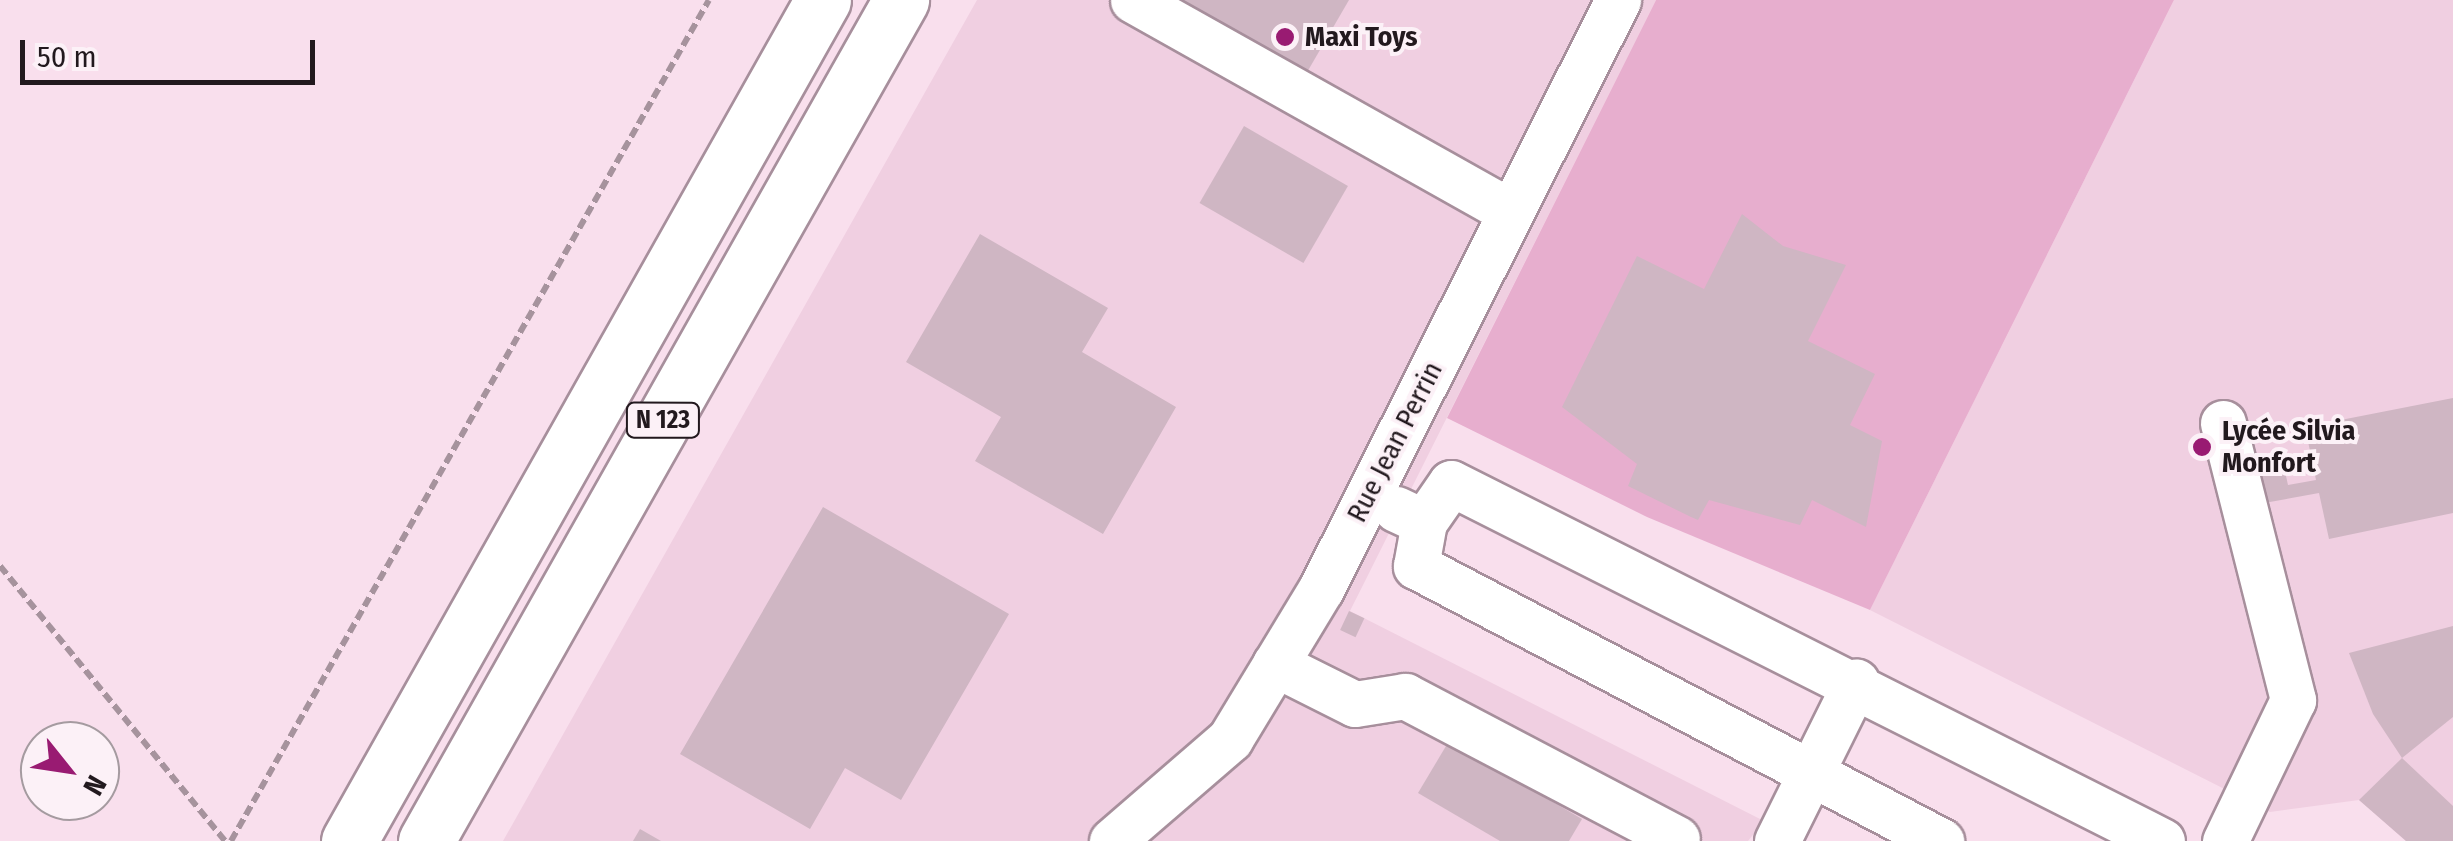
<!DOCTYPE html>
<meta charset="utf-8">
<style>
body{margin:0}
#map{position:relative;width:2453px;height:841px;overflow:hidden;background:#f9dfed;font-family:"Fira Sans Condensed",sans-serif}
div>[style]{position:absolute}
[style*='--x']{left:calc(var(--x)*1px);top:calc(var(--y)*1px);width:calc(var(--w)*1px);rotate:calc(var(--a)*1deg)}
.built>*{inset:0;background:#f0cfe1}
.green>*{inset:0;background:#e7aece}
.building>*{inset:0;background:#cfb6c3;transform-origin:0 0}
.path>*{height:6px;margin-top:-3px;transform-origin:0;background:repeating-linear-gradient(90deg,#a6939d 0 10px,transparent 0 15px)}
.roads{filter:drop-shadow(2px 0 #a78f9c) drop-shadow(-2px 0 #a78f9c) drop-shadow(0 2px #a78f9c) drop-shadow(0 -2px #a78f9c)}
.minor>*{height:45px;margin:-22.5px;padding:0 22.5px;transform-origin:22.5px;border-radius:22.5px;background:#fff}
.major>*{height:55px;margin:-27.5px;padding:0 27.5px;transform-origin:27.5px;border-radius:27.5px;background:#fff}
.dots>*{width:28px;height:28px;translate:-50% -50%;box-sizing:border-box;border:5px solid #fcf1f7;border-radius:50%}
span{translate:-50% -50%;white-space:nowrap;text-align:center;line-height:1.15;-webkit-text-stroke:8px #fcf1f7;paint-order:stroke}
.shield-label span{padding:2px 8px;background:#fcf1f7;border:2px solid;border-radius:8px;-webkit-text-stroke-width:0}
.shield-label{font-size:25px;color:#22191e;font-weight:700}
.poi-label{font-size:28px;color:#22191e;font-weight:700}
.left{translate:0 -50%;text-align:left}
.street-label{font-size:28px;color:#22191e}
.north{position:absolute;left:20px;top:721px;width:100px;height:100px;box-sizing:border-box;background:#fcf1f7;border:2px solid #a59ba0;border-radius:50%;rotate:120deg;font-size:28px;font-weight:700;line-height:40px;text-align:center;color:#22191e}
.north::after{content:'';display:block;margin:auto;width:35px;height:45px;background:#991b72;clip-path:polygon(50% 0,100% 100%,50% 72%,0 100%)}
.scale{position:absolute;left:20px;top:40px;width:295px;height:45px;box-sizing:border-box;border:5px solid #22191e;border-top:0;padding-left:12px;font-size:30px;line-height:35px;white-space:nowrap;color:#22191e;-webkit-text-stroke:8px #fcf1f7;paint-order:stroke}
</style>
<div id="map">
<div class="built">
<div style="clip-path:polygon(977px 0,1656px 0,1350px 611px,1764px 821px,1748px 841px,503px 841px)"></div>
<div style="clip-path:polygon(2174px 0,2453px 0,2453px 841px,2406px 841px,2359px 800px,2270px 812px,1870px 610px)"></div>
</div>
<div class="green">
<div style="clip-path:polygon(1656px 0,2174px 0,1870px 610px,1647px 517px,1447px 418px)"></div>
</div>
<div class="building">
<div style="clip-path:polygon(1179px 0,1349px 0,1306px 74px)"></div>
<div style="left:1244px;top:126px;width:120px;height:89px;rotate:30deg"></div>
<div style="clip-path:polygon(1742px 214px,1783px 246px,1846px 265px,1808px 341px,1875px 374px,1850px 425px,1882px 441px,1866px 527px,1812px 500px,1800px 525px,1709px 500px,1698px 520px,1691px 517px,1628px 486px,1637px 464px,1562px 407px,1637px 256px,1704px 289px)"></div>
<div style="clip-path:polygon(980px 234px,1108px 308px,1082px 352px,1176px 407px,1103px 534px,975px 461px,1001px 417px,906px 362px)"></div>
<div style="clip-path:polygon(2453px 398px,2453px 513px,2329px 539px,2319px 493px,2253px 505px,2245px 465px,2282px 458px,2288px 485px,2316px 480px,2305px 427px)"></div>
<div style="clip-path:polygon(823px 507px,1009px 614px,901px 800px,845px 768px,810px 829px,680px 754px)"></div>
<div style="left:1349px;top:611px;width:17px;height:21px;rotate:25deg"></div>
<div style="clip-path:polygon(2453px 626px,2453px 717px,2402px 758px,2373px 714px,2349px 653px)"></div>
<div style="clip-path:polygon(1449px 741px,1582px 819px,1569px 841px,1500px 841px,1418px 793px)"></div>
<div style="clip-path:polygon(2402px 758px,2453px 806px,2453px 841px,2406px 841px,2359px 800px)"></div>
<div style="clip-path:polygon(640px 829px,661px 841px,633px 841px)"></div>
</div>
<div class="path">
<div style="--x:0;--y:566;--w:355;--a:50.7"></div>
<div style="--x:231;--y:841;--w:967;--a:-60.39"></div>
</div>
<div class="roads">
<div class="minor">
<div style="--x:1133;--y:0;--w:433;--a:29.3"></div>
<div style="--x:2223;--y:423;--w:286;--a:75.8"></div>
<div style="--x:2293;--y:700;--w:157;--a:115.7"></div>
<div style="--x:1396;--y:509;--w:31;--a:25"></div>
<div style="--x:1424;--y:522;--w:45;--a:100.3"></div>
<div style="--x:1416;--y:566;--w:593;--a:27.65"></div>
<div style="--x:1424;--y:522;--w:47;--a:-55.3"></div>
<div style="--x:1451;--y:483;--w:796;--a:26.73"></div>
<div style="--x:1275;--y:664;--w:89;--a:26.6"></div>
<div style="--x:1355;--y:704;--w:51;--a:-9.1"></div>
<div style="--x:1405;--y:696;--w:307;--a:27.7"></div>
<div style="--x:1112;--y:841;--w:156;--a:-40.8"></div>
<div style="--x:1230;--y:739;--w:175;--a:-58.8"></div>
<div style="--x:1321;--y:589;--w:660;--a:-63.24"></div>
<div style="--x:1777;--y:841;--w:178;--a:-63.6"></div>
</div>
<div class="major">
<div style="--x:349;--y:841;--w:965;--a:-60.59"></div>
<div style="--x:426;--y:841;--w:966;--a:-60.54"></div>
</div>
</div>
<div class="dots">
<div style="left:1285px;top:37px;background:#991b72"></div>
<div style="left:2202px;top:447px;background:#991b72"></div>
</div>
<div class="shield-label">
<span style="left:663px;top:420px">N 123</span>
</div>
<div class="poi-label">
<span class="left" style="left:1305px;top:37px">Maxi Toys</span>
<span class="left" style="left:2222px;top:447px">Lycée Silvia<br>Monfort</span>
</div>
<div class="street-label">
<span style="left:1395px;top:442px;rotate:-63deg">Rue Jean Perrin</span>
</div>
<div class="north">N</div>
<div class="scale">50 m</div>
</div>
